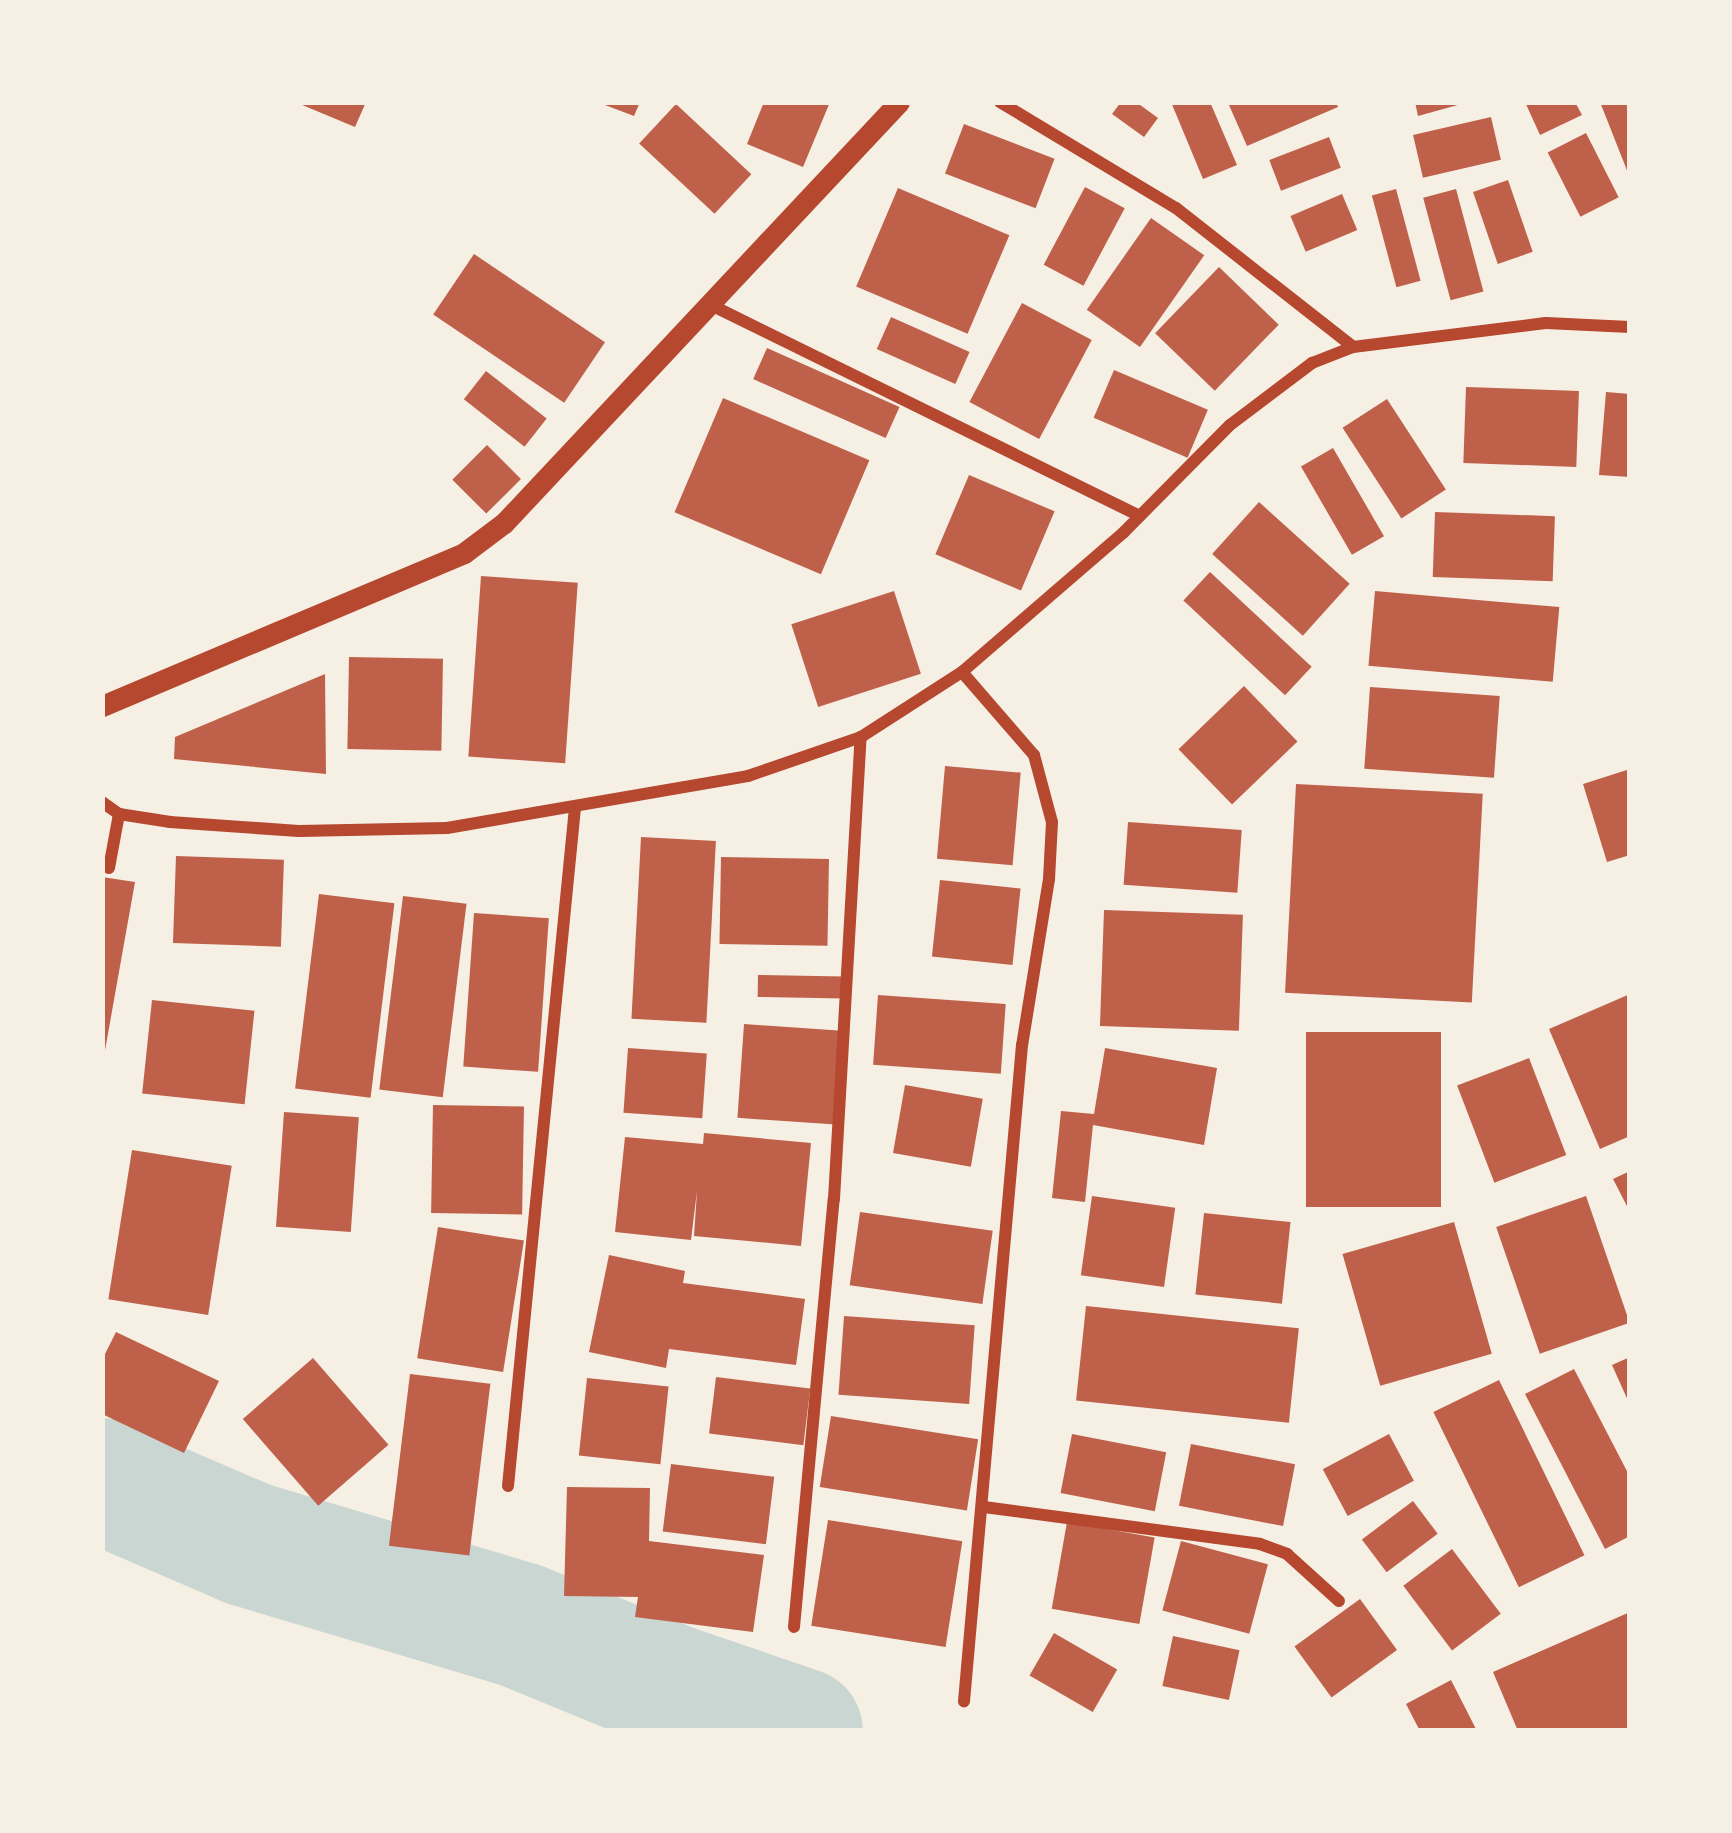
<!DOCTYPE html>
<style>
body{margin:0}
#map{position:relative;width:1732px;height:1833px;overflow:hidden;background:#f6efe4;font-family:"Golos Text",sans-serif}
div>[style]{position:absolute}
[style*='--x']{left:calc(var(--x)*1px);top:calc(var(--y)*1px);width:calc(var(--w)*1px);rotate:calc(var(--a)*1deg)}
.river>*{height:126px;margin:-63px;padding:0 63px;transform-origin:63px;border-radius:63px;background:#c9d6d2}
.building>*{inset:0;background:#bf614a;transform-origin:0 0}
.minor>*{height:12px;margin:-6px;padding:0 6px;transform-origin:6px;border-radius:6px;background:#b5482f}
.tertiary>*{height:21px;margin:-10.5px;padding:0 10.5px;transform-origin:10.5px;border-radius:10.5px;background:#b5482f}
span{translate:-50% -50%;white-space:nowrap;text-align:center;line-height:1.15;-webkit-text-stroke:10px #f6efe4;paint-order:stroke}
.frame{position:absolute;inset:0;border:105px solid #f6efe4;pointer-events:none}
</style>
<div id="map">
<div class="river">
<div style="--x:102;--y:1481;--w:159;--a:23.3"></div>
<div style="--x:248;--y:1544;--w:284;--a:16.6"></div>
<div style="--x:520;--y:1625;--w:163;--a:22.3"></div>
<div style="--x:671;--y:1687;--w:136;--a:18.8"></div>
</div>
<div class="building">
<div style="clip-path:polygon(295px 102px,366px 102px,355px 127px)"></div>
<div style="clip-path:polygon(597px 102px,640px 102px,634px 116px)"></div>
<div style="clip-path:polygon(764px 102px,830px 102px,803px 167px,747px 144px)"></div>
<div style="clip-path:polygon(1121px 102px,1136px 102px,1158px 118px,1144px 137px,1112px 114px)"></div>
<div style="clip-path:polygon(1171px 102px,1210px 102px,1237px 165px,1203px 179px)"></div>
<div style="clip-path:polygon(1237px 102px,1336px 102px,1338px 107px,1247px 146px,1229px 105px)"></div>
<div style="clip-path:polygon(1415px 102px,1464px 102px,1465px 103px,1418px 116px)"></div>
<div style="clip-path:polygon(1525px 102px,1575px 102px,1582px 115px,1540px 135px)"></div>
<div style="clip-path:polygon(1600px 102px,1630px 102px,1630px 178px)"></div>
<div style="left:676px;top:104px;width:103px;height:54px;rotate:43deg"></div>
<div style="left:1491px;top:117px;width:44px;height:80px;rotate:77deg"></div>
<div style="left:964px;top:124px;width:97px;height:53px;rotate:21deg"></div>
<div style="left:1586px;top:133px;width:72px;height:43px;rotate:63deg"></div>
<div style="left:1329px;top:137px;width:33px;height:64px;rotate:69deg"></div>
<div style="left:1508px;top:180px;width:76px;height:37px;rotate:71deg"></div>
<div style="left:1085px;top:187px;width:45px;height:88px;rotate:28deg"></div>
<div style="left:898px;top:188px;width:121px;height:107px;rotate:23deg"></div>
<div style="left:1396px;top:189px;width:95px;height:25px;rotate:75deg"></div>
<div style="left:1456px;top:189px;width:106px;height:34px;rotate:75deg"></div>
<div style="left:1342px;top:194px;width:39px;height:56px;rotate:67deg"></div>
<div style="left:1151px;top:218px;width:65px;height:112px;rotate:35deg"></div>
<div style="left:474px;top:254px;width:158px;height:73px;rotate:34deg"></div>
<div style="left:1219px;top:267px;width:83px;height:92px;rotate:44deg"></div>
<div style="left:1022px;top:303px;width:79px;height:112px;rotate:28deg"></div>
<div style="left:891px;top:317px;width:86px;height:35px;rotate:24deg"></div>
<div style="left:767px;top:348px;width:145px;height:34px;rotate:24deg"></div>
<div style="left:1114px;top:370px;width:102px;height:52px;rotate:23deg"></div>
<div style="left:486px;top:371px;width:77px;height:36px;rotate:38deg"></div>
<div style="left:1466px;top:387px;width:113px;height:76px;rotate:2deg"></div>
<div style="clip-path:polygon(1606px 392px,1630px 394px,1630px 477px,1599px 475px)"></div>
<div style="left:723px;top:398px;width:159px;height:124px;rotate:23deg"></div>
<div style="left:1387px;top:399px;width:108px;height:53px;rotate:57deg"></div>
<div style="left:487px;top:445px;width:48px;height:49px;rotate:45deg"></div>
<div style="left:1333px;top:448px;width:102px;height:37px;rotate:60deg"></div>
<div style="left:969px;top:475px;width:93px;height:86px;rotate:23deg"></div>
<div style="left:1259px;top:502px;width:122px;height:70px;rotate:42deg"></div>
<div style="left:1435px;top:512px;width:120px;height:65px;rotate:2deg"></div>
<div style="left:1210px;top:572px;width:139px;height:39px;rotate:43deg"></div>
<div style="left:481px;top:576px;width:97px;height:181px;rotate:4deg"></div>
<div style="left:894px;top:591px;width:87px;height:108px;rotate:72deg"></div>
<div style="left:1375px;top:591px;width:185px;height:75px;rotate:5deg"></div>
<div style="left:349px;top:657px;width:94px;height:92px;rotate:1deg"></div>
<div style="clip-path:polygon(325px 674px,326px 774px,174px 759px,175px 737px)"></div>
<div style="left:1244px;top:686px;width:77px;height:91px;rotate:46deg"></div>
<div style="left:1370px;top:687px;width:130px;height:82px;rotate:4deg"></div>
<div style="left:945px;top:766px;width:76px;height:93px;rotate:5deg"></div>
<div style="clip-path:polygon(1630px 769px,1630px 855px,1607px 862px,1583px 784px)"></div>
<div style="left:1296px;top:784px;width:187px;height:209px;rotate:3deg"></div>
<div style="left:1128px;top:822px;width:114px;height:63px;rotate:4deg"></div>
<div style="left:641px;top:837px;width:75px;height:182px;rotate:3deg"></div>
<div style="left:176px;top:856px;width:108px;height:87px;rotate:2deg"></div>
<div style="left:721px;top:857px;width:108px;height:87px;rotate:1deg"></div>
<div style="clip-path:polygon(102px 877px,135px 882px,104px 1056px,102px 1056px)"></div>
<div style="left:940px;top:880px;width:81px;height:77px;rotate:6deg"></div>
<div style="left:319px;top:894px;width:76px;height:196px;rotate:7deg"></div>
<div style="left:403px;top:896px;width:64px;height:195px;rotate:7deg"></div>
<div style="left:1104px;top:910px;width:139px;height:116px;rotate:2deg"></div>
<div style="left:474px;top:913px;width:75px;height:154px;rotate:4deg"></div>
<div style="left:758px;top:975px;width:86px;height:22px;rotate:1deg"></div>
<div style="clip-path:polygon(1630px 994px,1630px 1136px,1600px 1149px,1549px 1029px)"></div>
<div style="left:878px;top:995px;width:128px;height:70px;rotate:4deg"></div>
<div style="left:152px;top:1000px;width:103px;height:94px;rotate:6deg"></div>
<div style="left:744px;top:1024px;width:98px;height:94px;rotate:4deg"></div>
<div style="left:1441px;top:1032px;width:175px;height:135px;rotate:90deg"></div>
<div style="left:628px;top:1048px;width:79px;height:65px;rotate:4deg"></div>
<div style="clip-path:polygon(1105px 1048px,1217px 1068px,1204px 1145px,1093px 1125px,1085px 1202px,1052px 1198px,1061px 1111px,1094px 1114px)"></div>
<div style="left:1529px;top:1058px;width:104px;height:77px;rotate:69deg"></div>
<div style="left:905px;top:1085px;width:79px;height:69px;rotate:10deg"></div>
<div style="left:433px;top:1105px;width:91px;height:108px;rotate:1deg"></div>
<div style="left:284px;top:1112px;width:75px;height:115px;rotate:4deg"></div>
<div style="clip-path:polygon(704px 1133px,811px 1143px,801px 1246px,694px 1236px,697px 1191px,691px 1240px,615px 1232px,625px 1137px,703px 1144px)"></div>
<div style="left:132px;top:1150px;width:101px;height:151px;rotate:9deg"></div>
<div style="clip-path:polygon(1630px 1171px,1630px 1212px,1613px 1179px)"></div>
<div style="left:1092px;top:1196px;width:84px;height:80px;rotate:8deg"></div>
<div style="left:1586px;top:1196px;width:134px;height:95px;rotate:71deg"></div>
<div style="left:860px;top:1212px;width:134px;height:74px;rotate:8deg"></div>
<div style="left:1204px;top:1213px;width:87px;height:82px;rotate:6deg"></div>
<div style="left:1454px;top:1222px;width:137px;height:116px;rotate:74deg"></div>
<div style="left:438px;top:1227px;width:87px;height:133px;rotate:9deg"></div>
<div style="clip-path:polygon(609px 1255px,685px 1271px,683px 1283px,805px 1299px,796px 1365px,669px 1349px,666px 1368px,589px 1352px)"></div>
<div style="left:1086px;top:1306px;width:214px;height:95px;rotate:6deg"></div>
<div style="left:844px;top:1316px;width:131px;height:79px;rotate:4deg"></div>
<div style="clip-path:polygon(116px 1332px,219px 1381px,184px 1453px,102px 1414px,102px 1360px)"></div>
<div style="clip-path:polygon(1630px 1357px,1630px 1405px,1612px 1365px)"></div>
<div style="left:313px;top:1358px;width:115px;height:93px;rotate:49deg"></div>
<div style="clip-path:polygon(1574px 1369px,1630px 1477px,1630px 1536px,1605px 1549px,1525px 1394px)"></div>
<div style="left:410px;top:1374px;width:81px;height:173px;rotate:7deg"></div>
<div style="left:716px;top:1377px;width:95px;height:57px;rotate:7deg"></div>
<div style="left:587px;top:1378px;width:82px;height:78px;rotate:6deg"></div>
<div style="left:1499px;top:1380px;width:195px;height:73px;rotate:64deg"></div>
<div style="left:831px;top:1416px;width:149px;height:72px;rotate:9deg"></div>
<div style="left:1072px;top:1434px;width:96px;height:60px;rotate:11deg"></div>
<div style="left:1389px;top:1434px;width:53px;height:75px;rotate:62deg"></div>
<div style="left:1191px;top:1444px;width:106px;height:63px;rotate:11deg"></div>
<div style="left:671px;top:1464px;width:104px;height:68px;rotate:7deg"></div>
<div style="clip-path:polygon(567px 1487px,650px 1488px,649px 1541px,764px 1555px,753px 1632px,635px 1617px,638px 1597px,564px 1596px)"></div>
<div style="left:1413px;top:1501px;width:41px;height:64px;rotate:53deg"></div>
<div style="left:828px;top:1520px;width:136px;height:107px;rotate:9deg"></div>
<div style="left:1067px;top:1522px;width:89px;height:88px;rotate:10deg"></div>
<div style="left:1181px;top:1541px;width:90px;height:72px;rotate:15deg"></div>
<div style="left:1452px;top:1549px;width:81px;height:61px;rotate:53deg"></div>
<div style="left:1360px;top:1599px;width:63px;height:81px;rotate:54deg"></div>
<div style="clip-path:polygon(1630px 1612px,1630px 1731px,1518px 1731px,1493px 1672px)"></div>
<div style="left:1054px;top:1633px;width:73px;height:49px;rotate:30deg"></div>
<div style="left:1173px;top:1636px;width:68px;height:51px;rotate:12deg"></div>
<div style="clip-path:polygon(1451px 1680px,1477px 1731px,1420px 1731px,1406px 1704px)"></div>
</div>
<div class="minor">
<div style="--x:1000;--y:102;--w:205;--a:31.1"></div>
<div style="--x:1176;--y:208;--w:225;--a:38.1"></div>
<div style="--x:709;--y:304;--w:480;--a:26.2"></div>
<div style="--x:962;--y:672;--w:110;--a:49.1"></div>
<div style="--x:1034;--y:755;--w:69;--a:75"></div>
<div style="--x:1052;--y:822;--w:57;--a:93"></div>
<div style="--x:1049;--y:879;--w:168;--a:99.2"></div>
<div style="--x:1022;--y:1045;--w:659;--a:95.05"></div>
<div style="--x:102;--y:802;--w:21;--a:35"></div>
<div style="--x:119;--y:814;--w:52;--a:8.9"></div>
<div style="--x:170;--y:822;--w:129;--a:4"></div>
<div style="--x:299;--y:831;--w:148;--a:-1.2"></div>
<div style="--x:447;--y:828;--w:305;--a:-9.8"></div>
<div style="--x:748;--y:776;--w:120;--a:-19"></div>
<div style="--x:861;--y:737;--w:120;--a:-32.8"></div>
<div style="--x:962;--y:672;--w:213;--a:-40.8"></div>
<div style="--x:1123;--y:533;--w:152;--a:-45.3"></div>
<div style="--x:1230;--y:425;--w:103;--a:-37.1"></div>
<div style="--x:1312;--y:363;--w:44;--a:-21.3"></div>
<div style="--x:1353;--y:347;--w:194;--a:-7.1"></div>
<div style="--x:1546;--y:323;--w:84;--a:2.7"></div>
<div style="--x:109;--y:868;--w:55;--a:-79.5"></div>
<div style="--x:508;--y:1486;--w:681;--a:-84.36"></div>
<div style="--x:984;--y:1507;--w:278;--a:7.6"></div>
<div style="--x:1260;--y:1544;--w:29;--a:20"></div>
<div style="--x:1287;--y:1554;--w:70;--a:42.1"></div>
<div style="--x:794;--y:1627;--w:430;--a:-84.7"></div>
<div style="--x:834;--y:1199;--w:463;--a:-86.7"></div>
</div>
<div class="tertiary">
<div style="--x:102;--y:706;--w:393;--a:-22.9"></div>
<div style="--x:464;--y:553;--w:50;--a:-36.9"></div>
<div style="--x:504;--y:523;--w:577;--a:-46.82"></div>
</div>
<div class="frame"></div>
</div>
